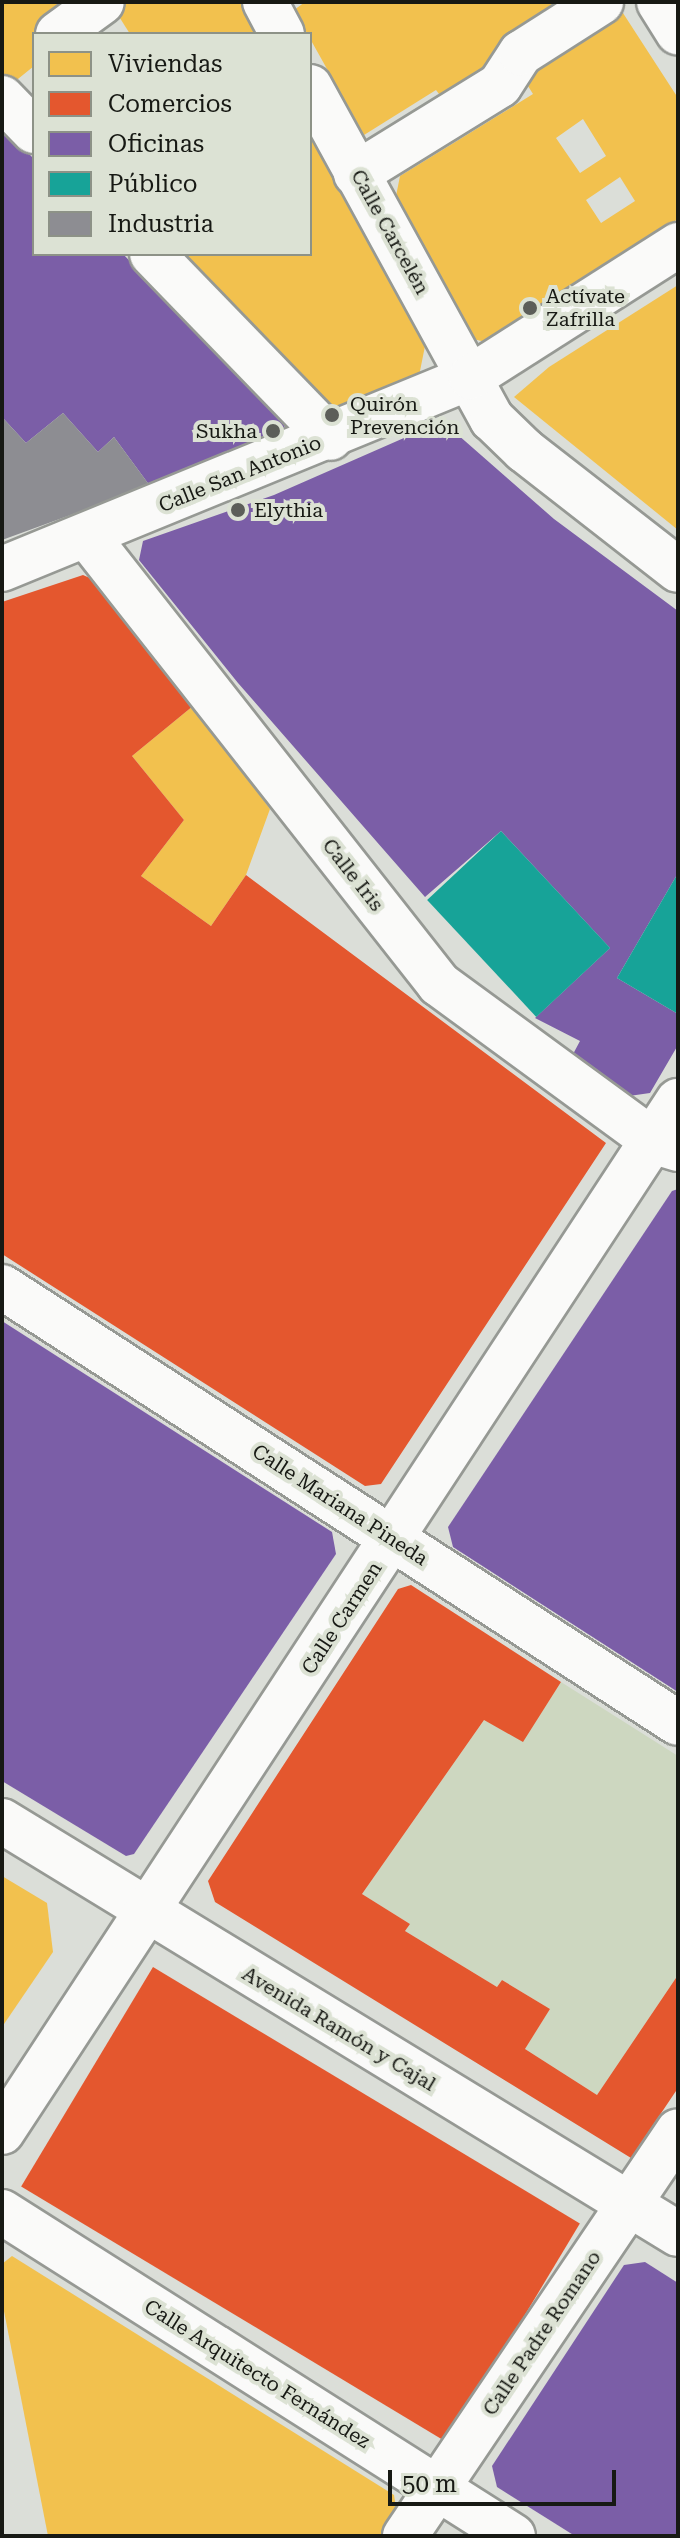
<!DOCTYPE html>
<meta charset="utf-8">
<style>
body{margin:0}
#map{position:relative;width:680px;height:2538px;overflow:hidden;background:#dbded8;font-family:"Roboto Serif",serif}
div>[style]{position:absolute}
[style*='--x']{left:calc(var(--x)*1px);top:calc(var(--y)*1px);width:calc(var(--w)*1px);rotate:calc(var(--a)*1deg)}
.green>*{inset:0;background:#cdd7c0}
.homes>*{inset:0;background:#f2c14e}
.shops>*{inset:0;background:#e4572e;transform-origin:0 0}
.offices>*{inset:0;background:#7b5ea7}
.public>*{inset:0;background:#17a398;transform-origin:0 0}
.industry>*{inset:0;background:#8d8d92}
.roads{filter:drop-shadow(2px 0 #969994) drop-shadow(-2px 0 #969994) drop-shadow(0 2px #969994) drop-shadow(0 -2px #969994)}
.minor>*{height:44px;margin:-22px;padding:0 22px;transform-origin:22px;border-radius:22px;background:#fafaf9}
.dots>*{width:22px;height:22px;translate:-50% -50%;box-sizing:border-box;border:4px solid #dce2d4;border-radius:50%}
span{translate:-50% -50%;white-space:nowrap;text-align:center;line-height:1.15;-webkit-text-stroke:8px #dce2d4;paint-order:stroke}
.street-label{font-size:20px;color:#171914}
.poi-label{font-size:20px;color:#171914}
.left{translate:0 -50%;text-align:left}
.right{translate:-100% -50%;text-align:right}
.frame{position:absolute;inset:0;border:4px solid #171914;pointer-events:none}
.legend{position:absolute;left:32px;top:32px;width:280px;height:224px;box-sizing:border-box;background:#dce2d4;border:2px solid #8d9287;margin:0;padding:10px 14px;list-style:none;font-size:24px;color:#171914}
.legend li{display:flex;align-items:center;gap:16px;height:40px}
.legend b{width:40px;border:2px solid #8d9287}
.scale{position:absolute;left:388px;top:2470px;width:228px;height:36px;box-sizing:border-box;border:4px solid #171914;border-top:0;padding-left:10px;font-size:24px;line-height:28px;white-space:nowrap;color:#171914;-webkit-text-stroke:6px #dce2d4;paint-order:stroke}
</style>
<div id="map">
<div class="green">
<div style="clip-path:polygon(561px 1682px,678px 1756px,678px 1975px,597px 2095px,525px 2049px,550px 2009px,502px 1980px,497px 1987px,405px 1931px,410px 1924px,362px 1894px,484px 1720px,523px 1741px)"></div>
</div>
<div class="homes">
<div style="clip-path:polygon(2px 2px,83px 2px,48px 34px,34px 34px,34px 66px,13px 83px,2px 72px)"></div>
<div style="clip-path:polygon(120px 2px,248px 2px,265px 34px,130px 34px,113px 7px)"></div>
<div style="clip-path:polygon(305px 2px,550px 2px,562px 21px,442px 98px,436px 90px,364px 135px,294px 10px)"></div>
<div style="clip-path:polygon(evenodd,621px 10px,678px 98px,678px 219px,486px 342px,473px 339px,396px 196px,400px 176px,533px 94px,518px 70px,621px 10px,583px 119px,606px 156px,580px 173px,556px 138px,583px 119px,621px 10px,620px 177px,635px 201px,601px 223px,586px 200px,620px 177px)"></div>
<div style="clip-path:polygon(310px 119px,426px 341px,419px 376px,334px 422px,176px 254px,310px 254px)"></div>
<div style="clip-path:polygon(678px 285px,678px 530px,514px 397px,549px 367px)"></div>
<div style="clip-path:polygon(193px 706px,270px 809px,246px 875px,211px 926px,141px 876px,184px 820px,132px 756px)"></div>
<div style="clip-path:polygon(2px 1876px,47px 1903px,53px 1952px,2px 2027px)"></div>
<div style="clip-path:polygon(12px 2256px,394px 2495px,397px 2514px,382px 2536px,48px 2536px,2px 2301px,2px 2264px)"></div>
</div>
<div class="shops">
<div style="clip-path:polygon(83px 575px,92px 579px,193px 706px,132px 756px,184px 820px,141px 876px,211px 926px,246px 875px,606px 1143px,381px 1484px,365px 1486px,2px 1254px,2px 602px)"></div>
<div style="clip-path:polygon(411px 1585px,561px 1682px,523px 1742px,484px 1720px,362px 1894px,410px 1924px,405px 1931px,497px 1987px,502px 1980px,550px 2009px,525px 2049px,597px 2095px,678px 1975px,678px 2088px,631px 2158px,215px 1902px,208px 1881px,398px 1589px)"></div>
<div style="left:153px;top:1967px;width:498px;height:256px;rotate:31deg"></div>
</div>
<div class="offices">
<div style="clip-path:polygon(2px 126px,34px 159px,34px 254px,123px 254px,285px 424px,282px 439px,150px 486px,114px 437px,98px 452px,63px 413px,26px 443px,2px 417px)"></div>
<div style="clip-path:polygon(429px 427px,449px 427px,554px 519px,678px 611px,678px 873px,617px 978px,678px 1014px,678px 1045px,650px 1093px,629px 1096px,572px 1056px,580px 1041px,535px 1018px,610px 948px,501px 831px,425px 897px,238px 683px,139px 560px,143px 541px,274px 495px)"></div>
<div style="clip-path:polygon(678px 1189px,678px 1692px,453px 1547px,448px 1527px,672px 1191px)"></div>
<div style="clip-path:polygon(2px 1321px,332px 1532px,336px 1554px,134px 1854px,126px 1856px,2px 1781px)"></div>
<div style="clip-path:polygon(645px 2262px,678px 2283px,678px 2536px,575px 2536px,497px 2487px,492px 2466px,624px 2265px)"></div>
</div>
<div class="public">
<div style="left:501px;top:831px;width:160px;height:101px;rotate:47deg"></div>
<div style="clip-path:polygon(678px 873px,678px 1014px,617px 978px)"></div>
</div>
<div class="industry">
<div style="clip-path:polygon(63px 413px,98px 452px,114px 437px,150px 486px,2px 540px,2px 417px,26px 443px)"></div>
</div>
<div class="roads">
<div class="minor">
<div style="--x:265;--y:2;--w:36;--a:62"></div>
<div style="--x:659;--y:2;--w:36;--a:58"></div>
<div style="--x:58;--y:34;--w:54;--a:-36"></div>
<div style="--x:310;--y:87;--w:379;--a:61.3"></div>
<div style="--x:492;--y:419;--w:45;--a:44.1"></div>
<div style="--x:524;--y:450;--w:195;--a:37.9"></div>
<div style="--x:2;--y:98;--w:46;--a:45.9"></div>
<div style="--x:356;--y:174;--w:169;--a:-31.7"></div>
<div style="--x:500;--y:85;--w:38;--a:-57"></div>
<div style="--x:521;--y:53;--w:95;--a:-32.5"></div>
<div style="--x:152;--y:254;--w:256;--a:45.9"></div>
<div style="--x:87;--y:536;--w:570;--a:51.84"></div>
<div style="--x:439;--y:984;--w:268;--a:36.2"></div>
<div style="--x:655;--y:1142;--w:24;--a:17"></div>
<div style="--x:2;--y:569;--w:507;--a:-22.26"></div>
<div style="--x:471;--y:377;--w:246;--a:-32.5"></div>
<div style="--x:2;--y:1287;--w:804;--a:32.82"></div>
<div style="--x:2;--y:1821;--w:792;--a:31.42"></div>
<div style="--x:2;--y:2132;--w:1233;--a:-56.75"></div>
<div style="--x:2;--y:2212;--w:605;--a:32.38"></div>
<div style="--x:405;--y:2536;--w:488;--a:-56"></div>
</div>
</div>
<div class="dots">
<div style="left:530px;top:308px;background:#5c5e59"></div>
<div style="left:332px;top:415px;background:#5c5e59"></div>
<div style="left:273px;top:431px;background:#5c5e59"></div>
<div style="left:238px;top:510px;background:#5c5e59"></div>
</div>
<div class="street-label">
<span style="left:390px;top:232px;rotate:61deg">Calle Carcelén</span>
<span style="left:240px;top:474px;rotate:-22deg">Calle San Antonio</span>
<span style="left:353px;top:875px;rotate:52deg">Calle Iris</span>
<span style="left:340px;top:1505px;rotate:33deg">Calle Mariana Pineda</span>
<span style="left:342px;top:1618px;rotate:-57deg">Calle Carmen</span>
<span style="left:339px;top:2029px;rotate:31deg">Avenida Ramón y Cajal</span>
<span style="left:542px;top:2333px;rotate:-56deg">Calle Padre Romano</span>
<span style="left:257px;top:2374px;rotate:32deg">Calle Arquitecto Fernández</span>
</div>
<div class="poi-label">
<span class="left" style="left:546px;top:308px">Actívate<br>Zafrilla</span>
<span class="left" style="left:350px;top:416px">Quirón<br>Prevención</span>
<span class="right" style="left:257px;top:431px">Sukha</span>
<span class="left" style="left:254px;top:510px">Elythia</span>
</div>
<div class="frame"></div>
<ul class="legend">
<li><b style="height:22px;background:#f2c14e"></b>Viviendas</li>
<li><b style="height:22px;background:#e4572e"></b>Comercios</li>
<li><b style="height:22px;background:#7b5ea7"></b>Oficinas</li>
<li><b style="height:22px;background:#17a398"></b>Público</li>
<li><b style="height:22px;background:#8d8d92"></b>Industria</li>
</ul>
<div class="scale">50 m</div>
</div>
